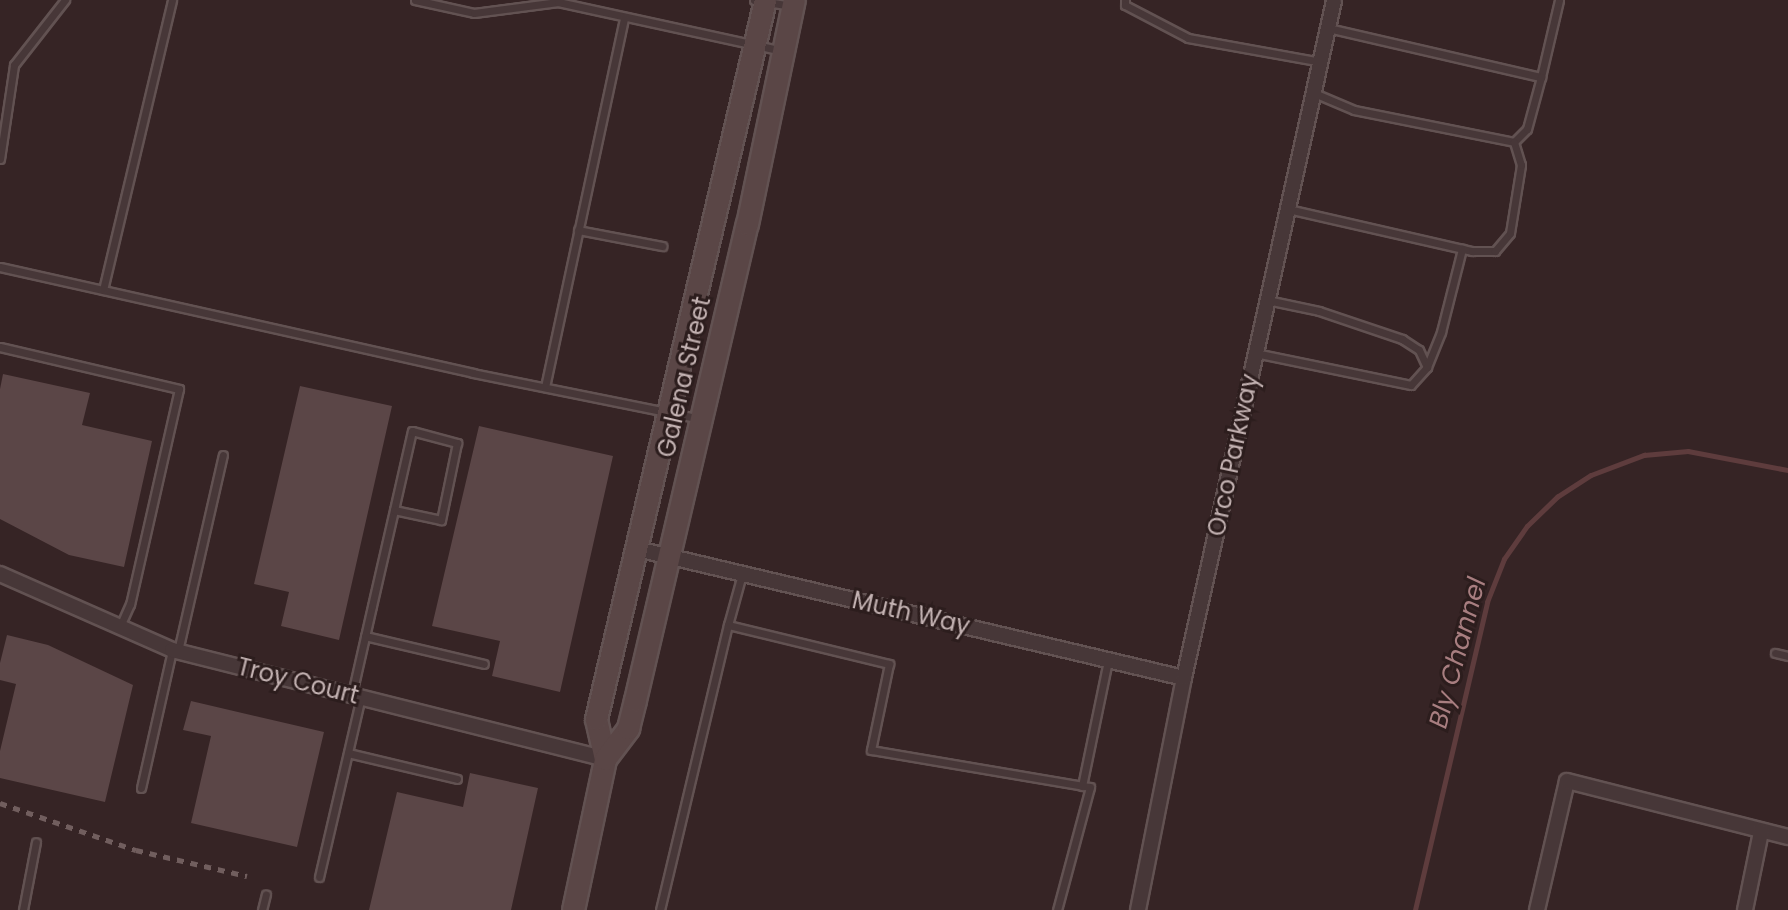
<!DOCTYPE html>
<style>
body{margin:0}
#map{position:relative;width:1788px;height:910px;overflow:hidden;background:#362425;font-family:Poppins,sans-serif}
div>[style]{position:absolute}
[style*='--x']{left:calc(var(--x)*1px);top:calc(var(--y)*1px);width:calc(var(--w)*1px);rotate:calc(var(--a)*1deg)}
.stream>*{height:4.5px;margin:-2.25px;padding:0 2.25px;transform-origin:2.25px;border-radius:2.25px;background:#5e3c3d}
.building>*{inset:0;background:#5b4647}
.roads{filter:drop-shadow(2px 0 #625252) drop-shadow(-2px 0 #625252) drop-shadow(0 2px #625252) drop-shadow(0 -2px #625252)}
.lane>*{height:7px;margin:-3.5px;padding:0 3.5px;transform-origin:3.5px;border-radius:3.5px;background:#473738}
.street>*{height:14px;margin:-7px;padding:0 7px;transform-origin:7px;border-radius:7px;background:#473738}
.secondary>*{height:21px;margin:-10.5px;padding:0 10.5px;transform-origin:10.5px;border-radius:10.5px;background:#5a4646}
.rail>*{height:4.5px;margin-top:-2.25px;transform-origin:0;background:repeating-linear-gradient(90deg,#715e5e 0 7px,transparent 0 14px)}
span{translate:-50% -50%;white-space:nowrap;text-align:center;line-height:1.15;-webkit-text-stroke:6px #2c1d1d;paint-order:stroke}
.street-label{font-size:24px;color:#c3b2b2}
.water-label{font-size:26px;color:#a87e80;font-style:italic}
</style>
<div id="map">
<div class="stream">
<div style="--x:1415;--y:910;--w:316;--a:-76.8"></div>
<div style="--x:1487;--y:602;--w:46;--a:-68.4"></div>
<div style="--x:1504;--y:559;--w:40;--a:-55.1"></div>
<div style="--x:1527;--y:526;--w:42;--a:-44"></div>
<div style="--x:1557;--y:497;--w:40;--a:-32.9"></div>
<div style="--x:1591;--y:475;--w:57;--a:-20.7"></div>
<div style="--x:1644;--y:455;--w:44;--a:-5.2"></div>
<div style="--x:1688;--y:451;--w:102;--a:10.8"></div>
</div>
<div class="building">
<div style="clip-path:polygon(3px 374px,90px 393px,82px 425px,152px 441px,124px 567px,69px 555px,0 519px,0 389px)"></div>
<div style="clip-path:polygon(300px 386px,392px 406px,339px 640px,281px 626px,289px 592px,254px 584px)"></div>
<div style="clip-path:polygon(479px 426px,613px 456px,560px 692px,492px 676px,500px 641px,432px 626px)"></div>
<div style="clip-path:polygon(7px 635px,48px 645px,133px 685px,105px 802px,0 778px,0 751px,16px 684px,0 680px,0 663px)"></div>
<div style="clip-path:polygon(191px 701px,324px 732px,297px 847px,191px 823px,211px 736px,183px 730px)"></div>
<div style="clip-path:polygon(470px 773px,538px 788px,511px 910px,369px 910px,397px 792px,463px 807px)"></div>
</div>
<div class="roads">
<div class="lane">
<div style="--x:415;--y:0;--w:60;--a:12.4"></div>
<div style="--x:474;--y:13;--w:85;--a:-7.5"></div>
<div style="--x:558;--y:2;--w:229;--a:12.3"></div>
<div style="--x:754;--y:0;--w:37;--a:9"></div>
<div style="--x:1125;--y:0;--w:5;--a:90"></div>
<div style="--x:1125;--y:5;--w:71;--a:27.6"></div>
<div style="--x:1188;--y:38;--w:135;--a:10.2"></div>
<div style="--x:1328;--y:28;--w:219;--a:13"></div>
<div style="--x:1541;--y:77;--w:79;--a:-76.8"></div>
<div style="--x:1314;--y:93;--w:43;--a:23"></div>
<div style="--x:1354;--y:110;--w:163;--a:11.3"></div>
<div style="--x:1514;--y:142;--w:18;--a:-45"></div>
<div style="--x:1527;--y:129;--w:54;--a:-74.9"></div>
<div style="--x:0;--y:159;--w:95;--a:-81.5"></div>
<div style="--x:14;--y:65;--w:83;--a:-51.9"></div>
<div style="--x:1288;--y:209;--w:189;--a:12.9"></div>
<div style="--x:1472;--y:251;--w:23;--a:0"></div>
<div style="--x:1495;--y:251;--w:23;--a:-50"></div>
<div style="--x:1510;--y:233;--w:69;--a:-80.8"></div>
<div style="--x:1521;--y:165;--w:24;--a:-107"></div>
<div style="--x:578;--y:230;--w:86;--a:10.8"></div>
<div style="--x:0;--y:267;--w:485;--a:12.6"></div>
<div style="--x:473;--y:373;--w:228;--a:11.4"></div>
<div style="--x:103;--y:290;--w:298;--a:-76.6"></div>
<div style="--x:1267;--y:300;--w:53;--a:11.9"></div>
<div style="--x:1319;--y:311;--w:88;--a:18.6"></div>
<div style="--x:1402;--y:339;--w:20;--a:33"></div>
<div style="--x:1419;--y:350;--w:19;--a:65"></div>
<div style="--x:0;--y:347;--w:184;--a:13.2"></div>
<div style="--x:179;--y:389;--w:221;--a:102.8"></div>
<div style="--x:130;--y:604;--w:24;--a:114"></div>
<div style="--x:1255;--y:353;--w:159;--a:11.6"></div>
<div style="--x:1411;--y:385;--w:24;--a:-48"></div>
<div style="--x:1427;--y:367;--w:38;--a:-68"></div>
<div style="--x:1441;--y:332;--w:86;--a:-75.8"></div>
<div style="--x:545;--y:387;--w:378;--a:-77.9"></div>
<div style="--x:728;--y:625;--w:53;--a:-74.6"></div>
<div style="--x:365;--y:636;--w:122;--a:13.2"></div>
<div style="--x:178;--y:651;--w:201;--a:-77.1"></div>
<div style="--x:1775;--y:653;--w:13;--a:13"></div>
<div style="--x:352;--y:694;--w:90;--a:-77.2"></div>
<div style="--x:372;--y:606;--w:98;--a:-77.1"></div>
<div style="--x:394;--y:510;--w:81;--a:-77.2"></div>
<div style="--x:412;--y:431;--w:47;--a:14.9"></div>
<div style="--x:457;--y:443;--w:79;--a:101.7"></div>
<div style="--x:441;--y:520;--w:48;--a:-168"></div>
<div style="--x:348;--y:753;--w:112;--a:13.4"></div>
<div style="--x:1082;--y:786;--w:128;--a:-78.3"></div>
<div style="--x:141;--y:788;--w:141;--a:-77.3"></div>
<div style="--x:319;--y:877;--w:185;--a:-76.9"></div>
<div style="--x:23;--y:910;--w:69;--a:-79.2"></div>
<div style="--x:262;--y:910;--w:16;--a:-76"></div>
<div style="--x:660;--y:910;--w:293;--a:-76.6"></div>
<div style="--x:728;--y:625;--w:166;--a:13.6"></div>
<div style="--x:889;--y:664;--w:88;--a:101.8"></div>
<div style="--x:871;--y:750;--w:222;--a:9.6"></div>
<div style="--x:1090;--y:787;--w:127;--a:105"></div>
</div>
<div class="street">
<div style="--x:637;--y:549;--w:562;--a:13.27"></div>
<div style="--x:0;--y:574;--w:188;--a:23.8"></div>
<div style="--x:172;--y:650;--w:447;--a:14.1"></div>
<div style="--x:1138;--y:910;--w:237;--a:-78.8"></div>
<div style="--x:1184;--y:678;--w:693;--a:-77.51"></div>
<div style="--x:1537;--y:910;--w:132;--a:-76.9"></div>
<div style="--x:1567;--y:781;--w:228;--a:14.2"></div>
<div style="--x:1745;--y:910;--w:80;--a:-78.4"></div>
</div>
<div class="secondary">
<div style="--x:605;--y:759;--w:41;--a:-102.7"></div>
<div style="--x:596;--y:719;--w:739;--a:-76.77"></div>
<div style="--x:573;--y:910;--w:154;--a:-78"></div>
<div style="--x:605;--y:759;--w:39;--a:-53"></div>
<div style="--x:628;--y:728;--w:29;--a:-76"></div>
<div style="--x:635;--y:700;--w:489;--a:-76.8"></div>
<div style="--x:747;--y:224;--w:229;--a:-78.2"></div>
</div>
</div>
<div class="rail">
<div style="--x:0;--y:803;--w:144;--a:19.1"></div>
<div style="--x:136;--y:850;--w:114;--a:13.2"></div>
</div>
<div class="street-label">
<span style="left:684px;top:377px;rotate:-77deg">Galena Street</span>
<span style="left:1233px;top:455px;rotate:-78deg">Orco Parkway</span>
<span style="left:911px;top:613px;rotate:13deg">Muth Way</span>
<span style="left:298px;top:681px;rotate:14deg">Troy Court</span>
</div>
<div class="water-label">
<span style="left:1458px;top:653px;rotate:-75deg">Bly Channel</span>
</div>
</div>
